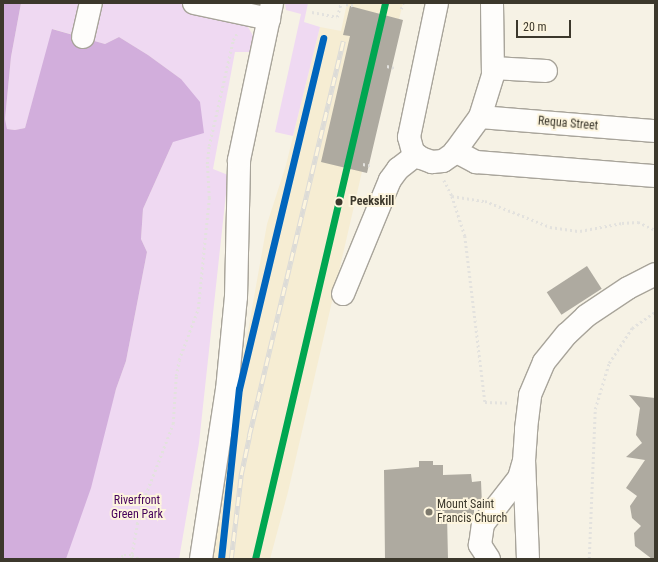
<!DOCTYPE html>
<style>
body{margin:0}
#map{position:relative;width:658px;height:562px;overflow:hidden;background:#f6f2e5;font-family:"Roboto Condensed",sans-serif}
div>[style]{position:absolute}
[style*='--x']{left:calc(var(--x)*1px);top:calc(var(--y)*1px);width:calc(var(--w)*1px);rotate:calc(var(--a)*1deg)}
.built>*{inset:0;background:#f6edd3}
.green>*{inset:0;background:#efd9f2}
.water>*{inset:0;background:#d2aedc}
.building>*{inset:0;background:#aeaaa0;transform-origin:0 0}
.path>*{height:2.5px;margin-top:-1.25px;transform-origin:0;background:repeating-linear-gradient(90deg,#e3e2de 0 2px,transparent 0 5px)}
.roads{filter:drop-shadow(1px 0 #a8a49a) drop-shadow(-1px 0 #a8a49a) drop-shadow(0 1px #a8a49a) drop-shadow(0 -1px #a8a49a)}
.minor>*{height:22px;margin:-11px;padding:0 11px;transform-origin:11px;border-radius:11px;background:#fefdfb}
.rail>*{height:4.5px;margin-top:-2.25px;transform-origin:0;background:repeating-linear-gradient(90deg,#fdf5de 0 9px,#dcdbd7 0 18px);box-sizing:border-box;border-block:1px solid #dcdbd7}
.rail-1>*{height:7px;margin:-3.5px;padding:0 3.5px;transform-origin:3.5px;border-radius:3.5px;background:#00a651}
.rail-2>*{height:7px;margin:-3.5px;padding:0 3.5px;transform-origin:3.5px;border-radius:3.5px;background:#0065bd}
.dots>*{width:11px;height:11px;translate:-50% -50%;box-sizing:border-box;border:2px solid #fdf5de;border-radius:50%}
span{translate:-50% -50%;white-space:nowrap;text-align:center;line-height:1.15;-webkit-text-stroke:4px #fdf5de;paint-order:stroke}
.street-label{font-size:12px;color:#3c382c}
.stop-label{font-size:12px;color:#3c382c;font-weight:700}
.left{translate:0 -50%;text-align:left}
.park-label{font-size:12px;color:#45015b}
.poi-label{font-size:12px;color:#3c382c}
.frame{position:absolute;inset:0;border:4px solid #3c382c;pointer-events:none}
.scale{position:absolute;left:516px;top:20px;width:55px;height:18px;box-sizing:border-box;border:2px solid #3c382c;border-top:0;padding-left:5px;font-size:12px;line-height:14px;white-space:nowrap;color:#3c382c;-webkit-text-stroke:3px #fdf5de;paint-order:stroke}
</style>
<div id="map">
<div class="built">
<div style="clip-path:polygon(347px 3px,403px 3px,364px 163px,288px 492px,270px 559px,210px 559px,234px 391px,248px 331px,267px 224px,286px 165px,320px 27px,341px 31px)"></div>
</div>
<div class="green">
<div style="clip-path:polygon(21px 3px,259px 3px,248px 27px,255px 39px,254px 52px,235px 52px,213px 169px,228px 175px,199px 443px,179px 559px,66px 559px,116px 389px,126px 361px,147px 252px,141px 239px,143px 209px,173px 142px,181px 79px,148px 55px,119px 37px,105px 44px,53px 29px,25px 128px,15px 130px,7px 129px,5px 119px,11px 57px)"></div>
<div style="clip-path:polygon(285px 3px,308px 3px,304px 22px,320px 27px,293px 136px,275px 132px,301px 14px,286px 10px)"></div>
</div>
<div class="water">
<div style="clip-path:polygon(3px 3px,21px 3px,11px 57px,5px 119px,7px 129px,15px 130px,25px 128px,52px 29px,105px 44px,119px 37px,148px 55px,181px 79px,200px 102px,204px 133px,173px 142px,143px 209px,141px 239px,147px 252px,126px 361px,116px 389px,91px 488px,66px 559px,3px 559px)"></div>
</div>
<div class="building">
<div style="clip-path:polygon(350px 6px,403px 20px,367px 173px,321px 162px,350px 36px,343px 35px)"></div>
<div style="left:587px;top:266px;width:27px;height:48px;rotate:57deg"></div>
<div style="clip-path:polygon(629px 395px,655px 398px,655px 559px,652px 559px,635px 546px,634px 533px,641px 526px,632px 518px,630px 506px,637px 496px,626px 488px,645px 460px,626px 457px,642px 443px,636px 435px,640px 408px)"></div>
<div style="clip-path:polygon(419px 461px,433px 461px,433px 465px,443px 465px,443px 475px,471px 474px,472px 482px,481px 481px,482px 505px,479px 508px,474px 509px,474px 515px,447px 515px,448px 559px,385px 559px,384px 470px,419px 467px)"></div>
</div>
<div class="path">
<div style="--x:346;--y:4;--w:10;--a:11"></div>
<div style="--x:357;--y:4;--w:1;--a:-90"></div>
<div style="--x:401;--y:9;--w:6;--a:-72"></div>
<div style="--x:312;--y:12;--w:25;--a:11"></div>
<div style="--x:337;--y:17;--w:15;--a:-74"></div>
<div style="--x:387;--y:66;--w:8;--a:14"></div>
<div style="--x:363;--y:164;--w:9;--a:13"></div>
<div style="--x:444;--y:180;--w:18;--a:63"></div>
<div style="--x:452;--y:196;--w:33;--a:9"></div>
<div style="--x:485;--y:201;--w:70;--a:21.8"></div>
<div style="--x:550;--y:227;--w:30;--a:8"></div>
<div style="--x:580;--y:231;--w:43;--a:-10.8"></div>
<div style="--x:622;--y:223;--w:16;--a:-4"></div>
<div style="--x:638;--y:222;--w:19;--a:25"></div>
<div style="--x:452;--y:196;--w:42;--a:72"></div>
<div style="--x:465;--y:236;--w:167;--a:83.1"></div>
<div style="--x:485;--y:402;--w:24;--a:2"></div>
<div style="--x:117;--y:559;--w:8;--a:-30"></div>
<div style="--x:124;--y:555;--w:8;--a:0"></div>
<div style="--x:132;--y:555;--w:9;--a:27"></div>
<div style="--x:131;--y:559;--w:36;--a:-80"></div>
<div style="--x:137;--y:524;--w:21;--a:-76"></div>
<div style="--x:142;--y:504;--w:86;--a:-68.8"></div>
<div style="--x:173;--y:424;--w:48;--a:-86.4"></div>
<div style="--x:176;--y:376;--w:16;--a:-79"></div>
<div style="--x:179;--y:360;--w:54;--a:-69.6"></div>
<div style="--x:198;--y:309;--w:112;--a:-84.3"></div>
<div style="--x:209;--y:198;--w:34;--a:-93"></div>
<div style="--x:207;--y:164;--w:18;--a:-84"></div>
<div style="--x:209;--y:146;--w:109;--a:-77.2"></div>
<div style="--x:233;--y:40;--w:8;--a:-60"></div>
<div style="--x:589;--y:559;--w:150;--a:-87.7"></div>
<div style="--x:595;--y:409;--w:48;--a:-73.1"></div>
<div style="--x:609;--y:363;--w:42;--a:-56.7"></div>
<div style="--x:632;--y:328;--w:28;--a:-35"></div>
</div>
<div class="roads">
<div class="minor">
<div style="--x:194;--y:3;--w:77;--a:12"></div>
<div style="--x:437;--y:3;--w:137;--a:101.8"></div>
<div style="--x:409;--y:137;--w:16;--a:75"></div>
<div style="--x:413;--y:152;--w:10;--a:37"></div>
<div style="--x:421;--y:158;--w:12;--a:20"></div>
<div style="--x:432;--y:162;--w:11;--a:-5"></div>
<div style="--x:443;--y:161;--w:12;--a:-35"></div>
<div style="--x:453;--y:154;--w:46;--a:-53.9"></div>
<div style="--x:480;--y:117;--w:44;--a:-72.8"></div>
<div style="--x:493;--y:75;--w:72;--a:-90.8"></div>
<div style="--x:83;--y:37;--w:35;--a:-77"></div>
<div style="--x:493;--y:68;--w:53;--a:3.2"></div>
<div style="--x:480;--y:117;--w:176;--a:4.6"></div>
<div style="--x:455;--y:151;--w:24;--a:28"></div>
<div style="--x:476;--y:162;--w:180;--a:4.5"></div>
<div style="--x:343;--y:294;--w:123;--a:-67.6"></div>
<div style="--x:390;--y:180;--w:14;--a:-54"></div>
<div style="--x:398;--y:169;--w:23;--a:-38"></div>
<div style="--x:201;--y:559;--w:171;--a:-81.3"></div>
<div style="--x:227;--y:390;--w:93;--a:-84.5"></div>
<div style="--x:236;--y:297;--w:137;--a:-88.7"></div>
<div style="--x:239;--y:160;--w:160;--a:-78.1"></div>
<div style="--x:489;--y:559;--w:17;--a:-123"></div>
<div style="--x:480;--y:545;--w:21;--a:-82"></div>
<div style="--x:483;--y:524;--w:58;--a:-52"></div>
<div style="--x:519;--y:478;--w:15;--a:-74"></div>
<div style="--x:528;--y:559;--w:98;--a:-92.3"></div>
<div style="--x:524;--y:461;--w:32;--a:-86"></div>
<div style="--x:526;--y:429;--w:34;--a:-83"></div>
<div style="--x:530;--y:395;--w:36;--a:-67"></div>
<div style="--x:544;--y:362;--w:36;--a:-51"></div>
<div style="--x:567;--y:334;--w:26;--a:-43"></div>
<div style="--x:586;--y:316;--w:50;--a:-33.7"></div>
<div style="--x:628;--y:288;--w:30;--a:-27"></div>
</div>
</div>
<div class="rail">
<div style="--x:221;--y:559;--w:171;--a:-84"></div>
<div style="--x:239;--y:389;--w:361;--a:-76.5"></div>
<div style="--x:231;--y:559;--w:85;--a:-83.2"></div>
<div style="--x:241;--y:475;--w:40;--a:-78"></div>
<div style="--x:249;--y:436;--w:406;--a:-76.6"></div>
</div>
<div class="rail-1">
<div style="--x:255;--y:559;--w:571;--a:-76.84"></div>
</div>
<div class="rail-2">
<div style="--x:221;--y:559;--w:171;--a:-84"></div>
<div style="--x:239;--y:389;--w:361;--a:-76.5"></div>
</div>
<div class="dots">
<div style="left:339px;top:202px;background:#3c382c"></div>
<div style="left:429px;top:512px;background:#7d796d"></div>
</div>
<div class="street-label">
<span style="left:568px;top:124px;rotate:5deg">Requa Street</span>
</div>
<div class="stop-label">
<span class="left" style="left:350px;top:202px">Peekskill</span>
</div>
<div class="park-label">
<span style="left:137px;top:508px">Riverfront<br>Green Park</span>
</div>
<div class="poi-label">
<span class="left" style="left:437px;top:512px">Mount Saint<br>Francis Church</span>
</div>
<div class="frame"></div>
<div class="scale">20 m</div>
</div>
